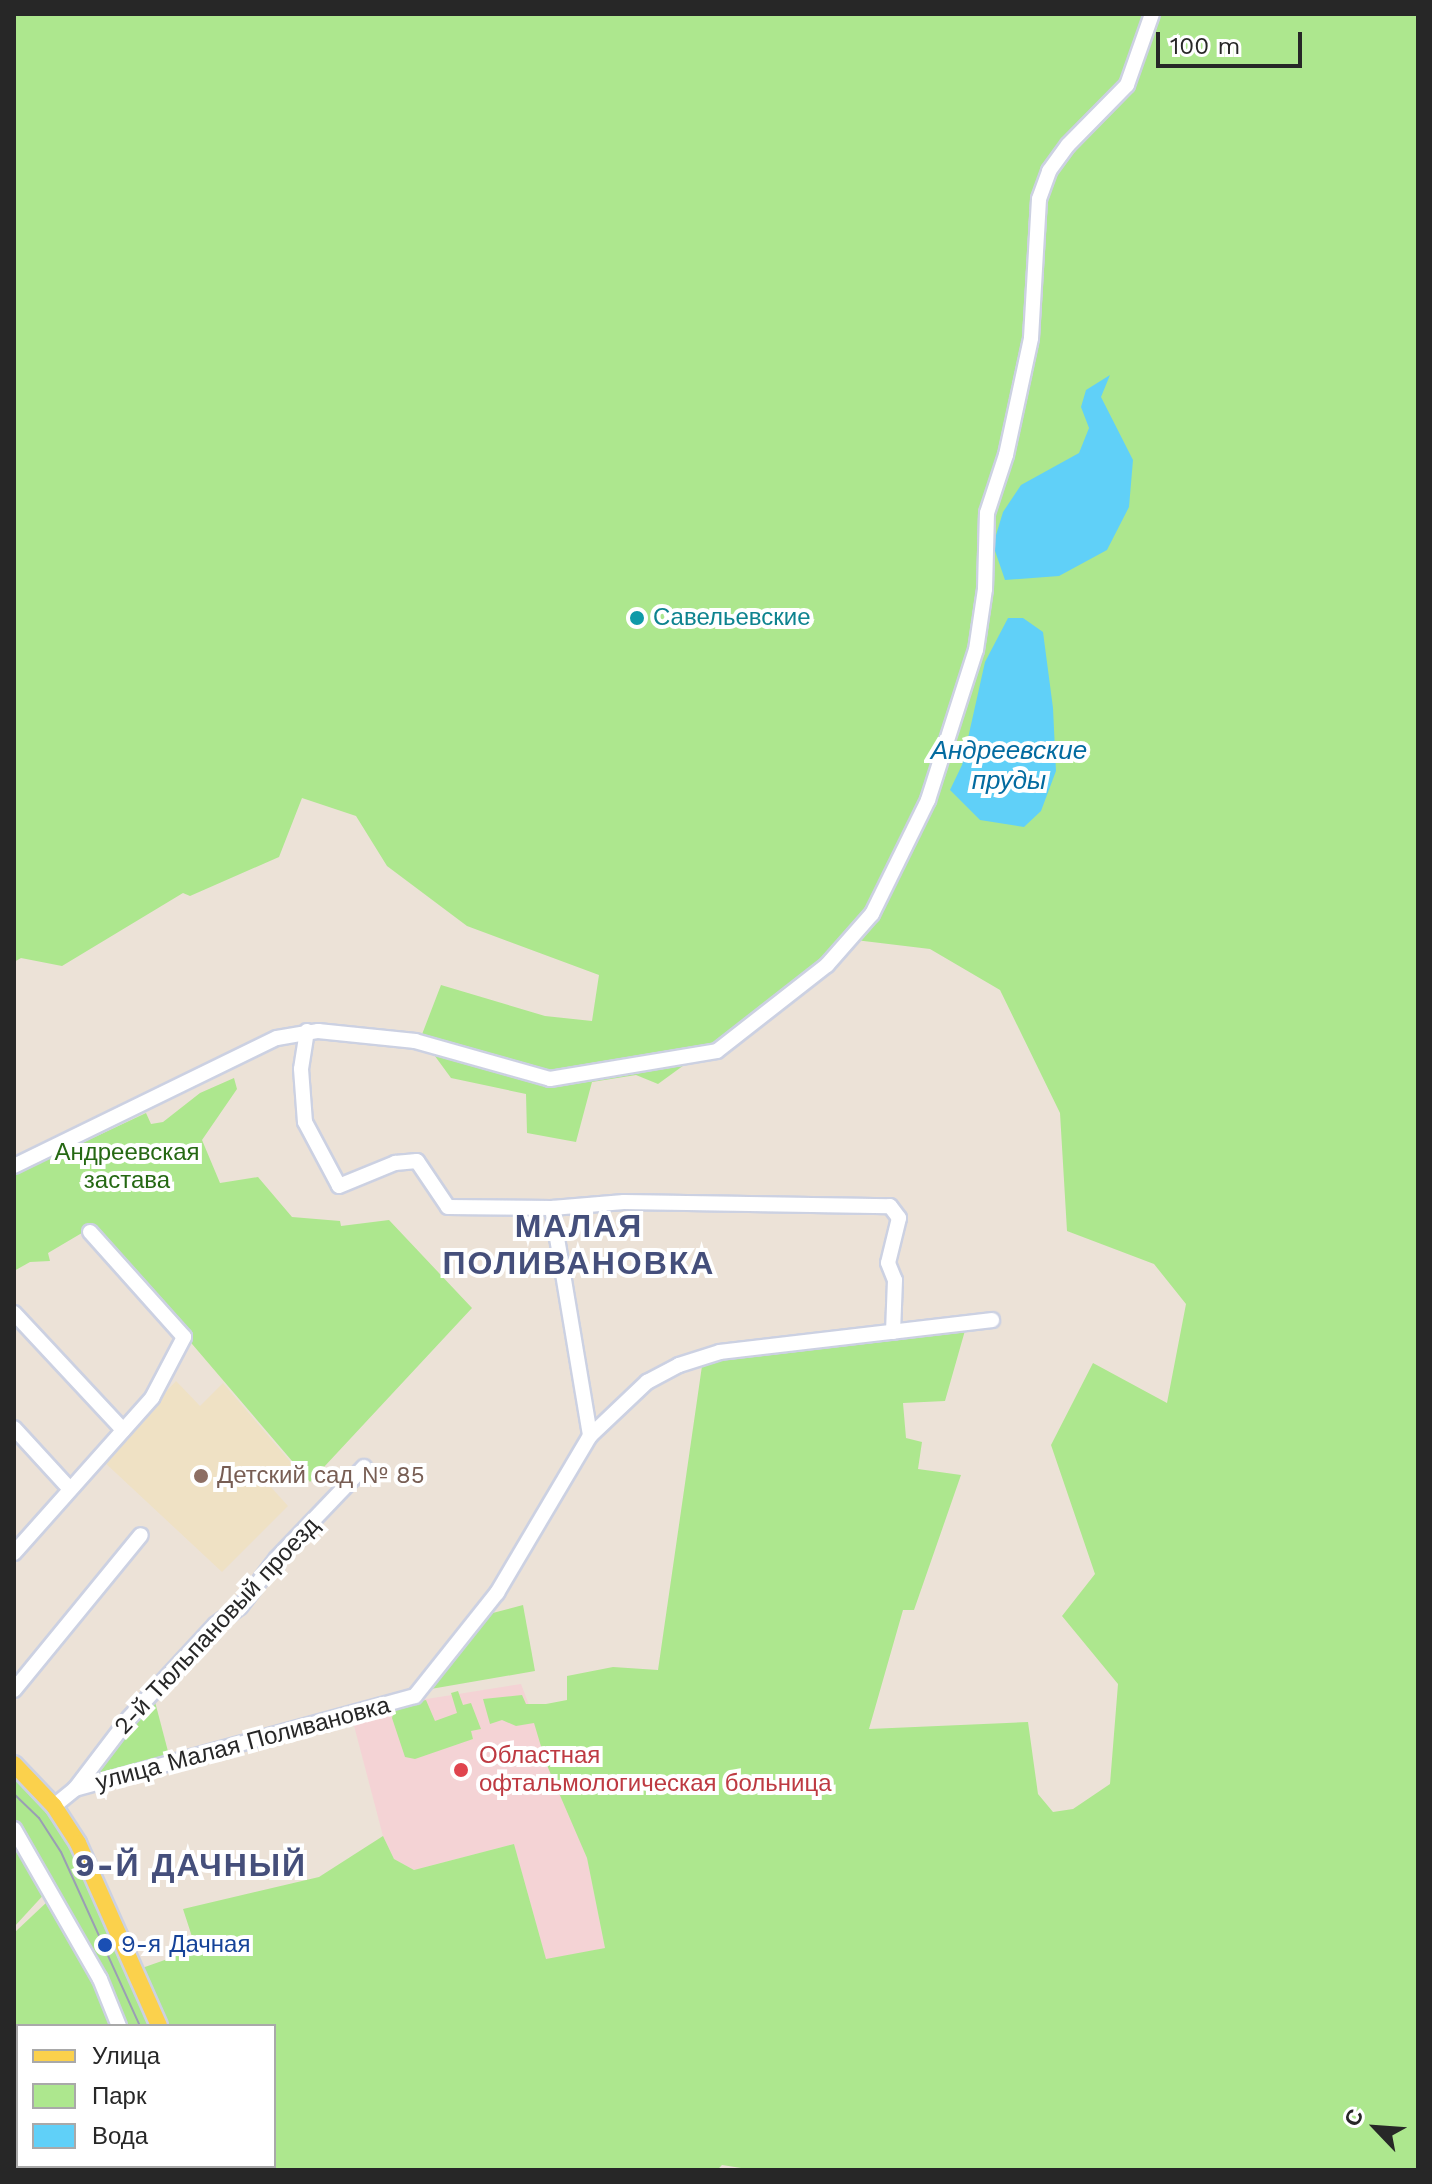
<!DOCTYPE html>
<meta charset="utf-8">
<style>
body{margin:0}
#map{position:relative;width:1432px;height:2184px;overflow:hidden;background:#ece2d7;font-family:"Work Sans",sans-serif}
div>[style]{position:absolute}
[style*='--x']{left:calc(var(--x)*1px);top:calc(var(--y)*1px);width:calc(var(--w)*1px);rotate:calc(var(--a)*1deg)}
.education>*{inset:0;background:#efe1c4}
.medical>*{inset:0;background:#f4d3d5}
.green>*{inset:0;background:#ade78e}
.water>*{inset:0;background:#60d0f8}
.roads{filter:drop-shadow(2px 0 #ccd1e2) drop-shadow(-2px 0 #ccd1e2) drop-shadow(0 2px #ccd1e2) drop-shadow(0 -2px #ccd1e2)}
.minor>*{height:14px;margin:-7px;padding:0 7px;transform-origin:7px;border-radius:7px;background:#fff}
.major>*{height:16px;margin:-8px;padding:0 8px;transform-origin:8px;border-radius:8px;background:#fbd14c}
.tram>*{height:2px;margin:-1px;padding:0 1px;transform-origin:1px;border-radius:1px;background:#9a9eb4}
.dots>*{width:22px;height:22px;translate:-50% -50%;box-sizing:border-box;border:4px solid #fff;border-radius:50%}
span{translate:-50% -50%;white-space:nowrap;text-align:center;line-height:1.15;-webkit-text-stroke:8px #fff;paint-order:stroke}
.culture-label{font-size:24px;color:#0d838f}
.left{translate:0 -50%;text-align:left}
.park-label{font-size:24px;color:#256813}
.education-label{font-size:24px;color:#785e54}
.street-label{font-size:24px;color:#272727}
.health-label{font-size:24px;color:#be3a42}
.transit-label{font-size:24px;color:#164399}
.water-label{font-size:26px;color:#036ba0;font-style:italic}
.district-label{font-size:32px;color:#454f7b;font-weight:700;letter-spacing:2px}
.frame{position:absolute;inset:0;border:16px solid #272727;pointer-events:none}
.legend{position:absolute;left:16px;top:2024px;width:260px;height:144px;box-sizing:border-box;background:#fff;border:2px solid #a9a9a9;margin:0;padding:10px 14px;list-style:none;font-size:24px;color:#272727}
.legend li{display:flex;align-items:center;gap:16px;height:40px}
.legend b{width:40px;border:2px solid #a9a9a9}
.north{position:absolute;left:1336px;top:2088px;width:80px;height:80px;-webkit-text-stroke:6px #fff;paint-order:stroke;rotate:295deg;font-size:22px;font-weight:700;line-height:32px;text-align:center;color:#272727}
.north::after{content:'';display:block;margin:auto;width:28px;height:36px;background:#272727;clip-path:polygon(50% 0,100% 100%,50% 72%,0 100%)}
.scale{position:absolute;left:1156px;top:32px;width:146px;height:36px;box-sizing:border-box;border:4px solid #272727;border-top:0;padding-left:10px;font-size:24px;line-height:28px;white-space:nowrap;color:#272727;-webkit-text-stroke:6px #fff;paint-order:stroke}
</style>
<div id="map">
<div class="education">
<div style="clip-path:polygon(176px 1381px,200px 1406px,223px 1383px,294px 1466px,270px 1486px,288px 1506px,222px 1572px,102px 1460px)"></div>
</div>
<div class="medical">
<div style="clip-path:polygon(521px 1684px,587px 1858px,605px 1948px,546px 1960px,514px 1844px,414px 1870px,394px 1859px,383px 1836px,352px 1718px,414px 1701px)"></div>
</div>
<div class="green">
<div style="clip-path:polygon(14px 14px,1418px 14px,1418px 2170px,754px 2170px,722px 2165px,717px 2170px,226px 2170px,224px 2166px,274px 2166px,274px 2026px,166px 2026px,142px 1968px,196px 1949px,183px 1909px,319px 1877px,383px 1836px,394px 1859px,414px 1870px,514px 1844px,546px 1959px,605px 1948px,587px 1858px,546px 1763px,534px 1723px,516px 1726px,502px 1720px,490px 1724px,483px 1699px,522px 1695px,526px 1704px,546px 1704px,567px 1700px,567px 1676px,613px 1667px,658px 1670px,703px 1359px,966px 1327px,945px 1401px,903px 1403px,906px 1438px,922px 1442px,918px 1469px,961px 1475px,914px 1610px,903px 1610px,869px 1729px,1028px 1722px,1038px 1794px,1053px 1812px,1073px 1809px,1110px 1784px,1118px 1684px,1062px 1616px,1095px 1574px,1051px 1445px,1093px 1363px,1167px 1403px,1186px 1304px,1154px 1264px,1067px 1231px,1060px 1113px,1000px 990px,930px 949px,847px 939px,823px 964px,658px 1084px,636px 1075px,592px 1082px,576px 1142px,527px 1133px,526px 1094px,451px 1078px,421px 1037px,441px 985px,545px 1016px,592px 1021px,599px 975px,467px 926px,387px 866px,356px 816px,302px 798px,279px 857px,190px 896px,183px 893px,62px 966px,21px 958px,14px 962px)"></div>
<div style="clip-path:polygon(234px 1078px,237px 1089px,202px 1140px,220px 1183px,258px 1177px,292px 1217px,340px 1221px,341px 1226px,389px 1220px,472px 1308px,310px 1482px,92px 1227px,48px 1253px,50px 1261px,30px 1262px,14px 1271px,14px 1175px,146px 1113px,151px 1124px,163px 1122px,200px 1093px)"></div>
<div style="clip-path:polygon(523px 1605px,535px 1671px,425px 1690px,485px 1615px)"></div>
<div style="clip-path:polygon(458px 1691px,463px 1705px,471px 1703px,481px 1729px,471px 1731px,473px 1739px,415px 1759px,405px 1757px,392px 1718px,395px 1706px,426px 1700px,435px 1721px,457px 1713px,451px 1693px)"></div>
<div style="clip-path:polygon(154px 1698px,170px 1759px,87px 1780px)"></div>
<div style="clip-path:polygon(14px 1769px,66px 1832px,153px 2026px,123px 2026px,14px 1824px)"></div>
<div style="clip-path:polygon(14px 1845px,48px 1890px,14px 1927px)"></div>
<div style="clip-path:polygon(48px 1901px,94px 1978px,113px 2026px,18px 2026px,14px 2137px,14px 1933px)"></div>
<div style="clip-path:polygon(18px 2139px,18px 2166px,104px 2166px,14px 2170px)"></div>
</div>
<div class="water">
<div style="clip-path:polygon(1110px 375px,1101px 397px,1133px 460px,1129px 507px,1107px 550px,1059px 576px,1005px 580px,993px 545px,1003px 512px,1021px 485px,1079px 453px,1089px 428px,1081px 407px,1086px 390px)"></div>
<div style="clip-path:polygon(1008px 618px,1023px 618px,1043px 632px,1053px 708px,1056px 771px,1041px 811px,1024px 827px,980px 820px,950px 790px,962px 765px,985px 662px)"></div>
</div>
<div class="roads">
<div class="minor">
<div style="--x:307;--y:1031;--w:38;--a:99"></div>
<div style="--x:301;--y:1069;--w:53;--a:85.7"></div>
<div style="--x:305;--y:1122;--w:72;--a:62"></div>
<div style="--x:339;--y:1186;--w:61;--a:-22.3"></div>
<div style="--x:395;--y:1163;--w:22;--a:-5"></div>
<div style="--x:417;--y:1161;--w:55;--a:56"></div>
<div style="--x:448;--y:1207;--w:104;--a:0.6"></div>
<div style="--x:552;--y:1208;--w:72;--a:-4.8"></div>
<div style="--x:624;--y:1202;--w:266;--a:0.9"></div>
<div style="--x:890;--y:1206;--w:15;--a:53"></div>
<div style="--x:899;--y:1218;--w:46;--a:103.7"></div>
<div style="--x:888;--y:1263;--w:18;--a:68"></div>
<div style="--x:895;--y:1280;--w:52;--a:92.2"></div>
<div style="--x:14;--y:1166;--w:292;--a:-26"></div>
<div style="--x:277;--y:1038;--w:42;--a:-9.7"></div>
<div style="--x:318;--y:1031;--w:98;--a:5.9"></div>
<div style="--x:415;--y:1041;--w:140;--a:15.7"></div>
<div style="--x:550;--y:1079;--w:169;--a:-9.5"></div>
<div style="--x:717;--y:1051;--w:140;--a:-38"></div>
<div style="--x:827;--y:965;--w:68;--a:-48.6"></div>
<div style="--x:872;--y:914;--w:127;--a:-63.8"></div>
<div style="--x:928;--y:800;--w:157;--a:-72.3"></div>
<div style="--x:976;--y:650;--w:62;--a:-81.6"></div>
<div style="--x:985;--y:589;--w:76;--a:-88.5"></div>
<div style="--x:987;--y:513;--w:61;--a:-71.9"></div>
<div style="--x:1006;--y:455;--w:120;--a:-77.9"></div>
<div style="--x:1031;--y:338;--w:139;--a:-86.7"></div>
<div style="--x:1039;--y:199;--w:30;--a:-70"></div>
<div style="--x:1049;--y:171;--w:32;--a:-54"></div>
<div style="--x:1068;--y:145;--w:84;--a:-45.5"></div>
<div style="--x:1127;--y:85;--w:75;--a:-70.6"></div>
<div style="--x:552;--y:1208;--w:231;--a:80.5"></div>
<div style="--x:14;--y:1313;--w:160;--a:47"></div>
<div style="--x:14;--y:1428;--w:80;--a:47.5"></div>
<div style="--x:14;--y:1553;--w:208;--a:-48.3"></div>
<div style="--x:152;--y:1398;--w:69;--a:-62.3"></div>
<div style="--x:184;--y:1337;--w:141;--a:-131.8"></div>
<div style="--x:14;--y:1690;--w:200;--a:-50.7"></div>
<div style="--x:75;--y:1789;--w:89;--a:-52.7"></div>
<div style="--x:129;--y:1718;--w:127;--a:-47.2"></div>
<div style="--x:215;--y:1625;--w:31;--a:-36"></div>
<div style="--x:240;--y:1607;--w:61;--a:-52.9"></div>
<div style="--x:277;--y:1558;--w:126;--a:-46.3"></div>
<div style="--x:54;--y:1806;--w:27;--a:-39"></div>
<div style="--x:75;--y:1789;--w:352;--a:-15.3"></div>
<div style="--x:415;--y:1696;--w:132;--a:-51.5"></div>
<div style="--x:497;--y:1593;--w:182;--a:-59.4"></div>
<div style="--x:590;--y:1436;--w:79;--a:-43.5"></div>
<div style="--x:647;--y:1382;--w:36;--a:-28"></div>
<div style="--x:679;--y:1365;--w:43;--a:-17.6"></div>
<div style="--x:720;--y:1352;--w:274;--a:-6.7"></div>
<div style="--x:14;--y:1829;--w:173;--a:60.2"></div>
<div style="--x:100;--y:1979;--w:51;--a:68"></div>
<div style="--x:172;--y:2166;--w:4;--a:76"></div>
</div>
<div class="major">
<div style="--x:14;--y:1764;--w:58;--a:46.4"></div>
<div style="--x:54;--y:1806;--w:44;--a:57"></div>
<div style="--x:78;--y:1843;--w:200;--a:66.1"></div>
<div style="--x:218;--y:2166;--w:4;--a:76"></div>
</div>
</div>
<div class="tram">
<div style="--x:14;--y:1794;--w:35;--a:44"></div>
<div style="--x:39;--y:1818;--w:40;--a:57.1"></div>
<div style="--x:61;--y:1852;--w:191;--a:65.6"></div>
<div style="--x:199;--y:2166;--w:4;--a:63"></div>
</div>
<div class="dots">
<div style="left:637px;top:618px;background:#0f9aa8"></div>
<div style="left:201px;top:1476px;background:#8d6e63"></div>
<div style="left:461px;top:1770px;background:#e0444e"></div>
<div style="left:105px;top:1945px;background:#1a4fb4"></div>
</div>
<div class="culture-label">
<span class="left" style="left:653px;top:618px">Савельевские</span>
</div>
<div class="park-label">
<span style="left:127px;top:1167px">Андреевская<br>застава</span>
</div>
<div class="education-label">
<span class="left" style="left:217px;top:1476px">Детский сад № 85</span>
</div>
<div class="street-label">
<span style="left:217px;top:1626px;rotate:-47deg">2-й Тюльпановый проезд</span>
<span style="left:243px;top:1744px;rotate:-15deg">улица Малая Поливановка</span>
</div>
<div class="health-label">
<span class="left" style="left:479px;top:1770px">Областная<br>офтальмологическая больница</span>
</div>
<div class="transit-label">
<span class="left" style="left:121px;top:1945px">9-я Дачная</span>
</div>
<div class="water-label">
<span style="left:1009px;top:766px">Андреевские<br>пруды</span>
</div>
<div class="district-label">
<span style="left:579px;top:1245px">МАЛАЯ<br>ПОЛИВАНОВКА</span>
<span style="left:191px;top:1865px">9-Й ДАЧНЫЙ</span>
</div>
<div class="frame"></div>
<ul class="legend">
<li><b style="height:10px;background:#fbd14c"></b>Улица</li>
<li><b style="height:22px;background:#ade78e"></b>Парк</li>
<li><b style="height:22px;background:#60d0f8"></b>Вода</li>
</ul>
<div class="north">С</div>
<div class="scale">100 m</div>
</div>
